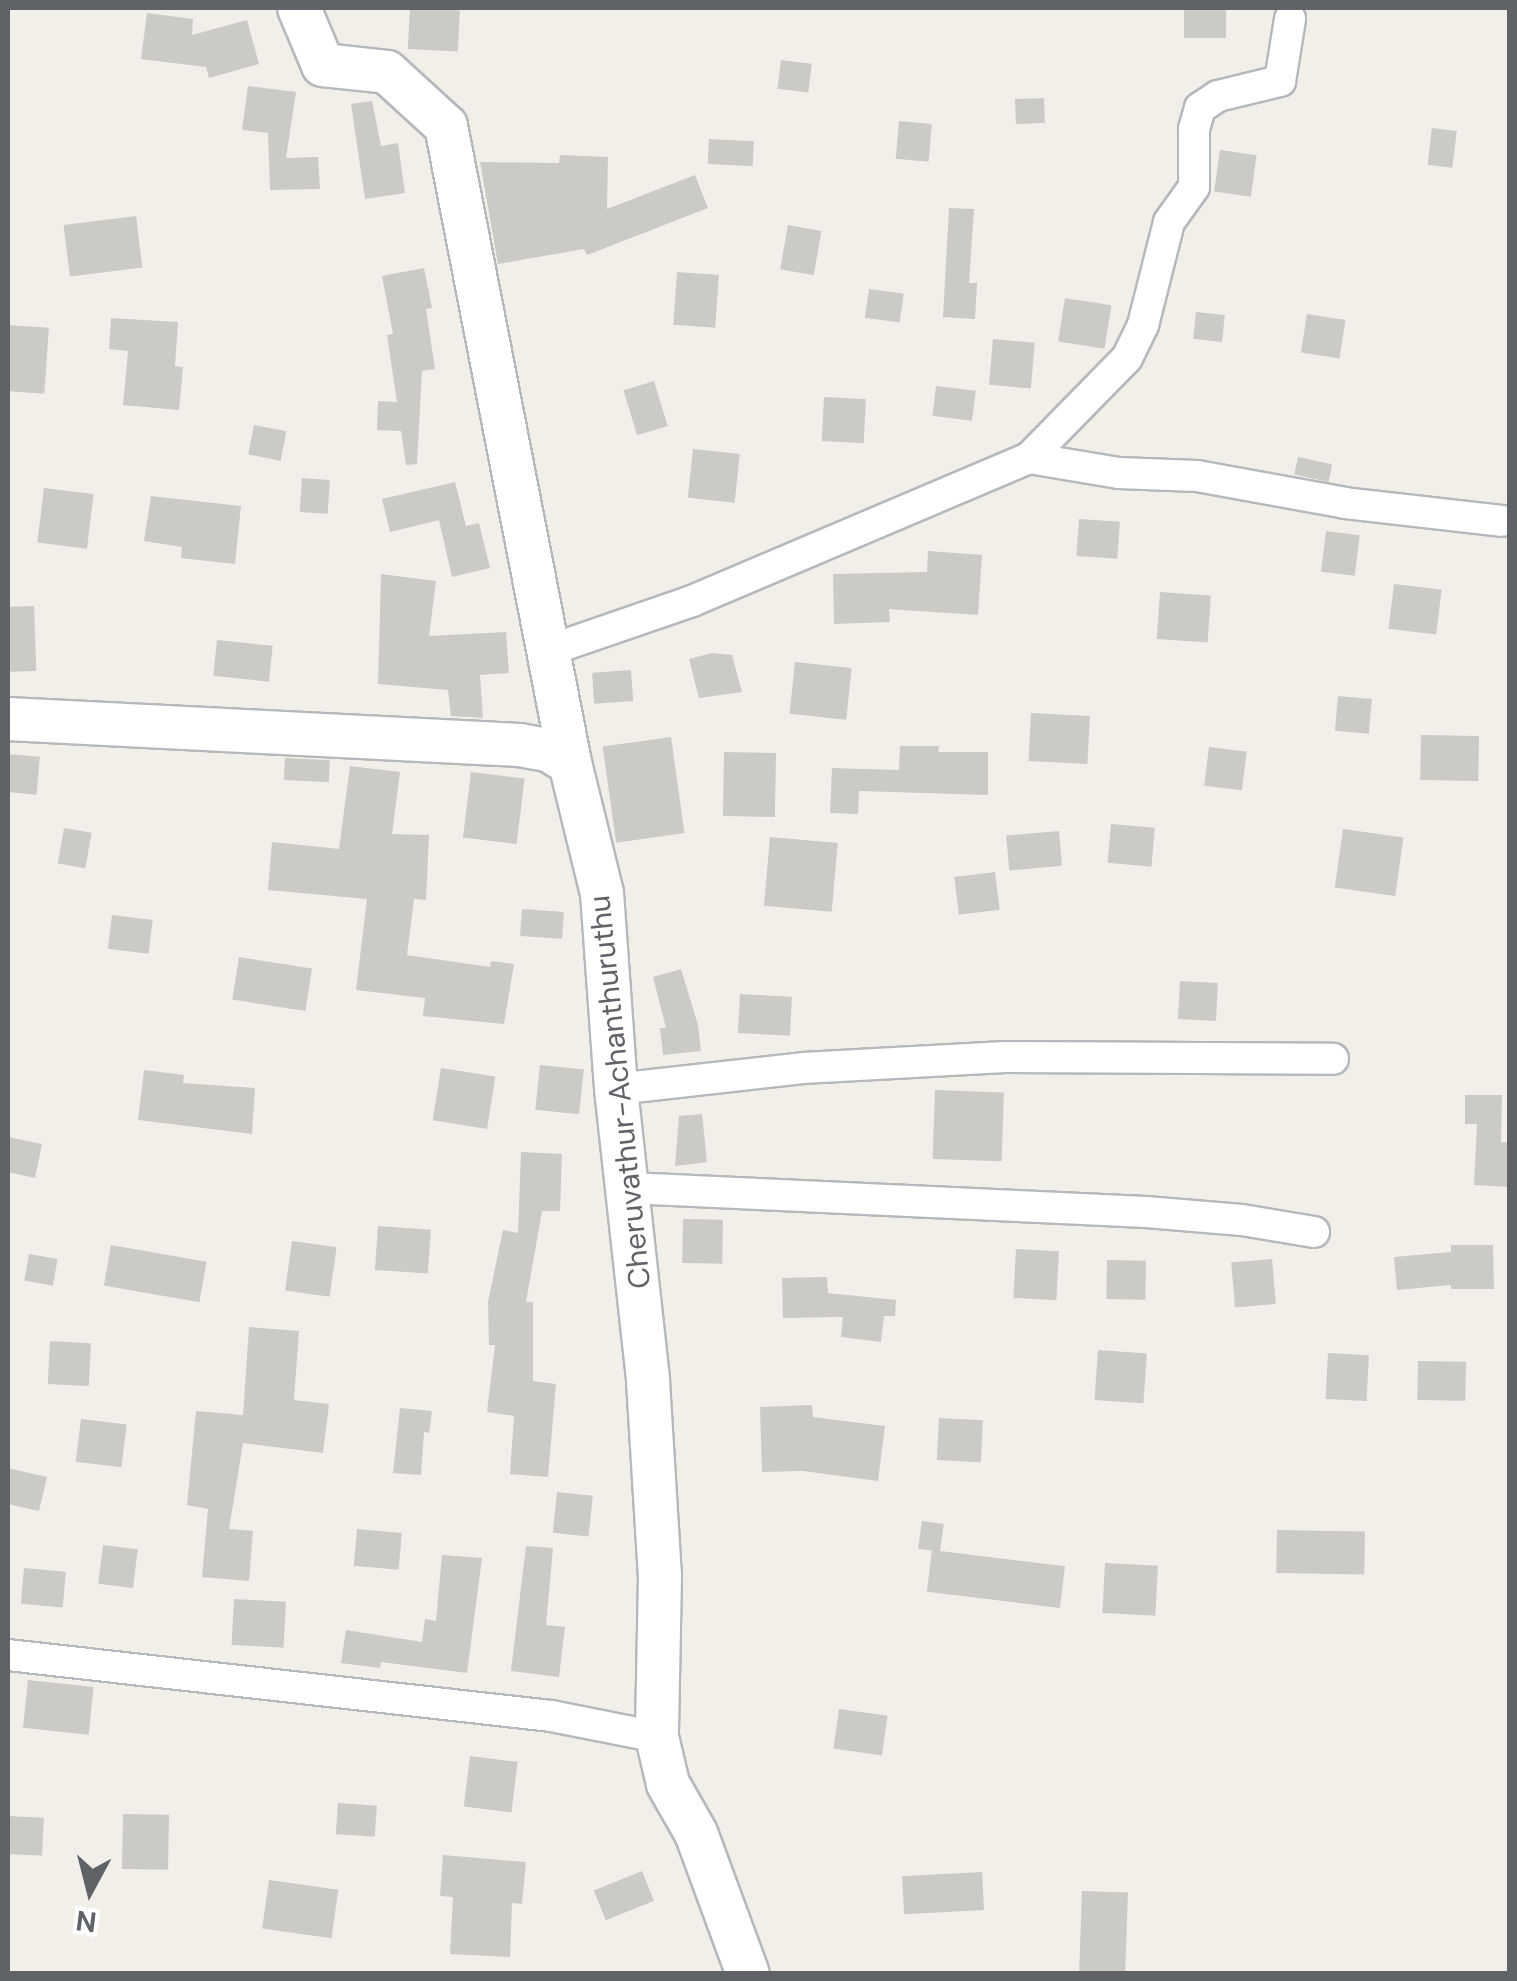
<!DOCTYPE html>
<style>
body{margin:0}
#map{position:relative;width:1517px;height:1981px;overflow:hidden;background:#f1efe8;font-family:"DM Sans",sans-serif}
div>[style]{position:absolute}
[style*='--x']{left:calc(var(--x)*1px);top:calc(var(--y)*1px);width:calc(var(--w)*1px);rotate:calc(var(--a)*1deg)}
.building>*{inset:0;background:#cccac5;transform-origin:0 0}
.roads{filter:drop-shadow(2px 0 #b5b8bc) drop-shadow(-2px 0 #b5b8bc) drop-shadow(0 2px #b5b8bc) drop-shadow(0 -2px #b5b8bc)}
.street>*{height:30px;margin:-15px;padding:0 15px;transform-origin:15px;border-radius:15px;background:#fff}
.secondary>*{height:42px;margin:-21px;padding:0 21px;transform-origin:21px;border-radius:21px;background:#fff}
span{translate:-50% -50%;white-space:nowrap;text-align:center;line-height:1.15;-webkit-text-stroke:8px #fff;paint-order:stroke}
.street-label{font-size:30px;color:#5f6368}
.frame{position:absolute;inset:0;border:10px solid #5f6368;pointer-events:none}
.north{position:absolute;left:40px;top:1841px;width:100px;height:100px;-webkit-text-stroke:8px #fff;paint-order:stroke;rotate:187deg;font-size:28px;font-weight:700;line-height:40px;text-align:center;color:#5f6368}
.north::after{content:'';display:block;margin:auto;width:35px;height:45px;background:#5f6368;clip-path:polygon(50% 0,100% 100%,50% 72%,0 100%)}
</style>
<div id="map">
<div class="building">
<div style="left:410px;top:8px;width:50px;height:41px;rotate:3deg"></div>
<div style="left:1184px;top:8px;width:42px;height:30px"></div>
<div style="clip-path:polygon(147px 13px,193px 19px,192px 35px,247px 20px,259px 64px,209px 78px,206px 67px,141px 59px)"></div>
<div style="left:781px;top:60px;width:31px;height:29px;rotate:7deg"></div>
<div style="clip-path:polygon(248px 86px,296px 92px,286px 158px,318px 157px,320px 189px,270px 190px,268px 133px,242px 130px)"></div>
<div style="left:1044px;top:98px;width:25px;height:29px;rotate:88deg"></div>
<div style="clip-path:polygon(372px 101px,381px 146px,398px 143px,405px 193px,365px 199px,351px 104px)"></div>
<div style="left:899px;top:121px;width:33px;height:38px;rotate:5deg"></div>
<div style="left:1432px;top:128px;width:25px;height:37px;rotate:7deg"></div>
<div style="left:709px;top:139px;width:45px;height:25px;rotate:3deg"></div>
<div style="left:1220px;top:150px;width:37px;height:42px;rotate:8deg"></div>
<div style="clip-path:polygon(560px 155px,608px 157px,607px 209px,695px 175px,708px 208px,587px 255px,584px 249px,498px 264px,480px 162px,559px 163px)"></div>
<div style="clip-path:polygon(949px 208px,974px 209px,969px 283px,977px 283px,975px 319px,943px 317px)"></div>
<div style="left:136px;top:216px;width:52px;height:73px;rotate:83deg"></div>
<div style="left:788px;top:225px;width:34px;height:45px;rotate:10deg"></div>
<div style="clip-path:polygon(424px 268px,432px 308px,426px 309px,435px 369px,422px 371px,417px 464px,406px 465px,401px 431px,377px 430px,378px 401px,397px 402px,387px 335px,393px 334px,382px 276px)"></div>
<div style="left:677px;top:272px;width:42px;height:53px;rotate:4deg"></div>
<div style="left:869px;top:289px;width:35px;height:29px;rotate:8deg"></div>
<div style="left:1065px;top:298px;width:47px;height:44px;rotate:9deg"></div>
<div style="left:1196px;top:312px;width:29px;height:27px;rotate:6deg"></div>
<div style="left:1307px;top:314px;width:39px;height:39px;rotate:9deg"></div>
<div style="clip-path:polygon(111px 318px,178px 322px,175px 366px,183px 367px,179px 410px,123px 405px,128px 351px,109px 349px)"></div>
<div style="left:8px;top:325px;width:41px;height:66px;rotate:4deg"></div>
<div style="left:993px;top:339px;width:42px;height:46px;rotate:5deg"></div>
<div style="left:654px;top:381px;width:47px;height:32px;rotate:73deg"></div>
<div style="left:936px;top:386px;width:40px;height:30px;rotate:7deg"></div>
<div style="left:824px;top:397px;width:42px;height:44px;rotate:3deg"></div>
<div style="left:254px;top:425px;width:33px;height:30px;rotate:11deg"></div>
<div style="left:693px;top:449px;width:47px;height:49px;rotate:6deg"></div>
<div style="left:1298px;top:457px;width:35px;height:18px;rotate:12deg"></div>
<div style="left:302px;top:478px;width:28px;height:34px;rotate:4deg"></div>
<div style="clip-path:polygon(455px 482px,466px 526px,479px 523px,490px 568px,452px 577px,439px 520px,390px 532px,382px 499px)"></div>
<div style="left:44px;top:488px;width:50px;height:55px;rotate:7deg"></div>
<div style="clip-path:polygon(151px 496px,241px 506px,235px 564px,181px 558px,182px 547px,144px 541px)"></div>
<div style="left:1079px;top:519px;width:41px;height:37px;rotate:4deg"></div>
<div style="left:1326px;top:531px;width:34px;height:41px;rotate:7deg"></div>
<div style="clip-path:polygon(928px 551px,982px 555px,978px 615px,889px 609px,890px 622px,834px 624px,833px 574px,927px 572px)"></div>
<div style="clip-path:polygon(381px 574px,436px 581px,429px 636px,506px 632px,509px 673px,480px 675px,483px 718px,451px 716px,448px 690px,378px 684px)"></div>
<div style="left:1394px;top:584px;width:48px;height:45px;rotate:7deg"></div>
<div style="left:1160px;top:592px;width:51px;height:47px;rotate:4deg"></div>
<div style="left:34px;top:606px;width:65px;height:26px;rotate:88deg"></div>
<div style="left:217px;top:640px;width:56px;height:36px;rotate:6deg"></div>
<div style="clip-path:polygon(712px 653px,732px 655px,742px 692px,699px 698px,689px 659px)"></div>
<div style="left:795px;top:662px;width:57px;height:52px;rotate:6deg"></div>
<div style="left:631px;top:670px;width:31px;height:39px;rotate:86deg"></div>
<div style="left:1338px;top:696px;width:34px;height:35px;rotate:5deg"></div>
<div style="left:1031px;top:713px;width:59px;height:48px;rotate:3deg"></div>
<div style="left:1421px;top:735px;width:58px;height:45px;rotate:1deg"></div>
<div style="left:671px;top:737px;width:97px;height:69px;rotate:82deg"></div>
<div style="clip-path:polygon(900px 746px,939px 746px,938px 752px,988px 752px,988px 795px,859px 791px,858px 814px,830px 813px,832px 768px,899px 770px)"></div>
<div style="left:1209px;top:747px;width:38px;height:39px;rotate:7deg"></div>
<div style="left:724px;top:752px;width:52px;height:64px;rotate:1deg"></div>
<div style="left:8px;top:754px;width:32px;height:38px;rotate:5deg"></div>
<div style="left:285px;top:758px;width:45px;height:22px;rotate:3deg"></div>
<div style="clip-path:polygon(350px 766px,400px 772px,392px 834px,429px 835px,426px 900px,414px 899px,407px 955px,490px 967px,491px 961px,514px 964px,504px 1024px,423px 1016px,425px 998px,356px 990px,367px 899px,268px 890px,272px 842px,339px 849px)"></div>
<div style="left:471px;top:772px;width:54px;height:66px;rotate:7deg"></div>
<div style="left:1111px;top:824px;width:44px;height:39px;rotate:5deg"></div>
<div style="left:64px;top:828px;width:28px;height:36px;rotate:10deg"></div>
<div style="left:1343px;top:829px;width:61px;height:59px;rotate:8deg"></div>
<div style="left:1059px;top:831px;width:35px;height:53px;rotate:85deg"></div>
<div style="left:770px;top:837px;width:68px;height:69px;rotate:5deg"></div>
<div style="left:995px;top:872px;width:38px;height:41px;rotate:83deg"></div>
<div style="left:522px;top:909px;width:42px;height:27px;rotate:4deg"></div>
<div style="left:112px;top:915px;width:41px;height:34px;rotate:7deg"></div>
<div style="left:239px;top:957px;width:74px;height:43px;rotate:9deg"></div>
<div style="clip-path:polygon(681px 969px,698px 1025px,701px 1051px,663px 1055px,660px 1028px,666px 1028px,653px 977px)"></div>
<div style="left:1180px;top:981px;width:38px;height:38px;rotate:3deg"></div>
<div style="left:740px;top:994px;width:52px;height:39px;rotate:3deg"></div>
<div style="left:540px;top:1065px;width:44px;height:45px;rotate:6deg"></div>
<div style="left:441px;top:1068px;width:55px;height:53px;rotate:9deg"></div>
<div style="clip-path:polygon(144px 1070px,184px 1075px,183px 1083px,255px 1088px,252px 1134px,138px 1120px)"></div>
<div style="left:935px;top:1090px;width:69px;height:69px;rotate:2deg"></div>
<div style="clip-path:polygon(1465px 1095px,1502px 1095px,1501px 1142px,1510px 1143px,1510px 1187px,1474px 1185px,1477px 1124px,1465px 1124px)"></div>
<div style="clip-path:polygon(702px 1114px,707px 1162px,675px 1166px,679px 1116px)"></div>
<div style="clip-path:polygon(8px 1137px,42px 1144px,35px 1178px,8px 1172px)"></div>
<div style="clip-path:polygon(521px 1152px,562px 1154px,560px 1211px,542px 1211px,526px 1302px,533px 1302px,533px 1381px,556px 1384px,548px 1477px,510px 1474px,514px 1416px,487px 1412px,495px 1345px,489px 1345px,488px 1302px,503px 1230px,518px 1233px)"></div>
<div style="left:683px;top:1219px;width:40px;height:44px;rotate:1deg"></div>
<div style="left:378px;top:1226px;width:53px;height:44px;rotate:4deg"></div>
<div style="left:292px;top:1241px;width:45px;height:50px;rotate:8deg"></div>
<div style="left:111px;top:1245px;width:97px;height:41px;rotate:10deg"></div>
<div style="clip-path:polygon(1451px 1245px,1493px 1245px,1494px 1289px,1451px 1289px,1451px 1285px,1397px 1290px,1394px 1257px,1451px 1252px)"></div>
<div style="left:1016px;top:1249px;width:43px;height:49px;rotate:3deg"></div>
<div style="left:29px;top:1254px;width:29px;height:27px;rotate:10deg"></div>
<div style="left:1272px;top:1259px;width:45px;height:41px;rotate:85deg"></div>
<div style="left:1107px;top:1260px;width:39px;height:39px;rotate:1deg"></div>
<div style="clip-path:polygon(827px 1277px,828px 1293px,896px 1300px,895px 1316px,884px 1316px,881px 1342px,841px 1337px,843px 1317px,783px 1318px,782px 1278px)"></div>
<div style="clip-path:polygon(249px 1327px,299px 1331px,294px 1400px,329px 1404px,323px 1453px,243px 1443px,229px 1529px,253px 1531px,249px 1581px,202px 1577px,208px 1509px,187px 1505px,196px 1411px,243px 1415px)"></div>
<div style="left:50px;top:1341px;width:41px;height:43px;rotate:3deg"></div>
<div style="left:1098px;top:1350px;width:49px;height:50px;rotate:4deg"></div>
<div style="left:1328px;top:1353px;width:41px;height:46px;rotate:3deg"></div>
<div style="left:1418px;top:1361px;width:48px;height:39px;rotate:1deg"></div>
<div style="clip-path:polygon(812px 1405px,813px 1417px,885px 1426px,878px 1481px,803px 1471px,762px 1472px,760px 1407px)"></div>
<div style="clip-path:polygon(400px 1408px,432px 1411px,429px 1433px,424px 1432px,421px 1475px,393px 1473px)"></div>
<div style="left:939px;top:1418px;width:44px;height:42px;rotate:3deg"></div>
<div style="left:81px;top:1419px;width:46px;height:43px;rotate:7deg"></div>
<div style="clip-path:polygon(8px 1468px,47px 1477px,39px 1511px,8px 1504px)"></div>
<div style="left:557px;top:1492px;width:36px;height:41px;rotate:6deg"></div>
<div style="left:922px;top:1521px;width:22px;height:28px;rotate:8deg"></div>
<div style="left:357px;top:1529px;width:45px;height:37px;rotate:5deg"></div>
<div style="left:1277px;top:1530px;width:88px;height:43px;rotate:1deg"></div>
<div style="left:103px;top:1545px;width:35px;height:39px;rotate:7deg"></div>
<div style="clip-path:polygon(526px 1546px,553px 1548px,546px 1625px,565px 1627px,559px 1677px,511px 1671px)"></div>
<div style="left:932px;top:1550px;width:134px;height:42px;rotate:7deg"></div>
<div style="clip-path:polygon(442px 1555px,482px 1558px,467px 1673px,381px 1662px,380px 1668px,341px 1663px,346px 1630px,422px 1642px,425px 1619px,436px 1621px)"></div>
<div style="left:1105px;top:1563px;width:53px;height:50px;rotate:3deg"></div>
<div style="left:24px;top:1568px;width:42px;height:36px;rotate:5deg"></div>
<div style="left:234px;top:1599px;width:52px;height:46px;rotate:3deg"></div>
<div style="left:28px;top:1680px;width:66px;height:48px;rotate:6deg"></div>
<div style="left:839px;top:1709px;width:49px;height:40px;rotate:8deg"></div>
<div style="left:470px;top:1756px;width:48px;height:51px;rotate:7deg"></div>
<div style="left:338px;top:1803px;width:39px;height:31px;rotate:4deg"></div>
<div style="left:123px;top:1814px;width:46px;height:55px;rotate:1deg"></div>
<div style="left:9px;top:1816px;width:35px;height:38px;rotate:3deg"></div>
<div style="clip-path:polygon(443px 1855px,526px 1862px,522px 1904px,512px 1903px,510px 1957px,450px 1954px,453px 1897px,440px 1896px)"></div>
<div style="left:642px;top:1871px;width:32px;height:52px;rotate:68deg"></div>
<div style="left:982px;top:1872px;width:38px;height:80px;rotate:87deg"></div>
<div style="left:269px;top:1880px;width:70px;height:49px;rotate:8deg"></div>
<div style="left:1082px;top:1891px;width:46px;height:83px;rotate:2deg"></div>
</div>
<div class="roads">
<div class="street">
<div style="--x:1029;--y:458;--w:91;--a:9.5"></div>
<div style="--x:1119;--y:473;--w:78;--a:2.2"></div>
<div style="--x:1197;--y:476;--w:150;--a:10.3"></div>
<div style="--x:1345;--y:503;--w:158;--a:6.5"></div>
<div style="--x:550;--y:650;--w:150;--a:-19"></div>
<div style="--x:692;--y:601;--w:366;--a:-23"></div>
<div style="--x:1029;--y:458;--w:140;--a:-45.6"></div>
<div style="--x:1127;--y:358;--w:37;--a:-64"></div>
<div style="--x:1143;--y:325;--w:106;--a:-75.8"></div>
<div style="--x:1169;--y:222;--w:43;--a:-54.5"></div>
<div style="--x:1194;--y:187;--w:58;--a:-90"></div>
<div style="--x:1194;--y:129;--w:22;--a:-74"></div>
<div style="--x:1200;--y:108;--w:22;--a:-34"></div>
<div style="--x:1218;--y:96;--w:64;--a:-13.6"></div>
<div style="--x:1280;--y:81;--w:63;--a:-80.8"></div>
<div style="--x:616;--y:1089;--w:188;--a:-6.4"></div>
<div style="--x:803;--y:1068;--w:202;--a:-3.1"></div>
<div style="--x:1005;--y:1057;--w:328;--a:0.3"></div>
<div style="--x:629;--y:1188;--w:518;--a:2.66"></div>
<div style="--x:1146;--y:1212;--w:96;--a:4.8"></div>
<div style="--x:1242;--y:1220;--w:73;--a:9.5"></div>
<div style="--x:8;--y:1655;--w:546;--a:6.41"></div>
<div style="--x:551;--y:1716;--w:108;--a:11.2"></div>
</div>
<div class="secondary">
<div style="--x:299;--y:8;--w:62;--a:67.2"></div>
<div style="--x:323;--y:65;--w:64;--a:6.2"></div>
<div style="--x:387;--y:72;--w:80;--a:42.5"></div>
<div style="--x:446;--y:126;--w:649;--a:78.98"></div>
<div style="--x:8;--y:719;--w:512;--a:2.91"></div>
<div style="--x:519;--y:745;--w:29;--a:10"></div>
<div style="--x:548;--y:750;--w:26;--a:31"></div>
<div style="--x:570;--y:763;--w:134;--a:76.2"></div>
<div style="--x:602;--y:893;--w:196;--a:85.9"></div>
<div style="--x:616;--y:1089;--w:294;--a:83.7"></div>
<div style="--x:648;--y:1381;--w:194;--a:86.5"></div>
<div style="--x:660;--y:1575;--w:162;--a:91.1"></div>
<div style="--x:657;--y:1737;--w:48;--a:76.8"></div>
<div style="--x:668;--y:1784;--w:56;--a:60.3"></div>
<div style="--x:696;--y:1833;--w:150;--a:69.8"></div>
</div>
</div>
<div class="street-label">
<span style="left:620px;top:1092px;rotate:-96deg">Cheruvathur-Achanthuruthu</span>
</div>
<div class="frame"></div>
<div class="north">N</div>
</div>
